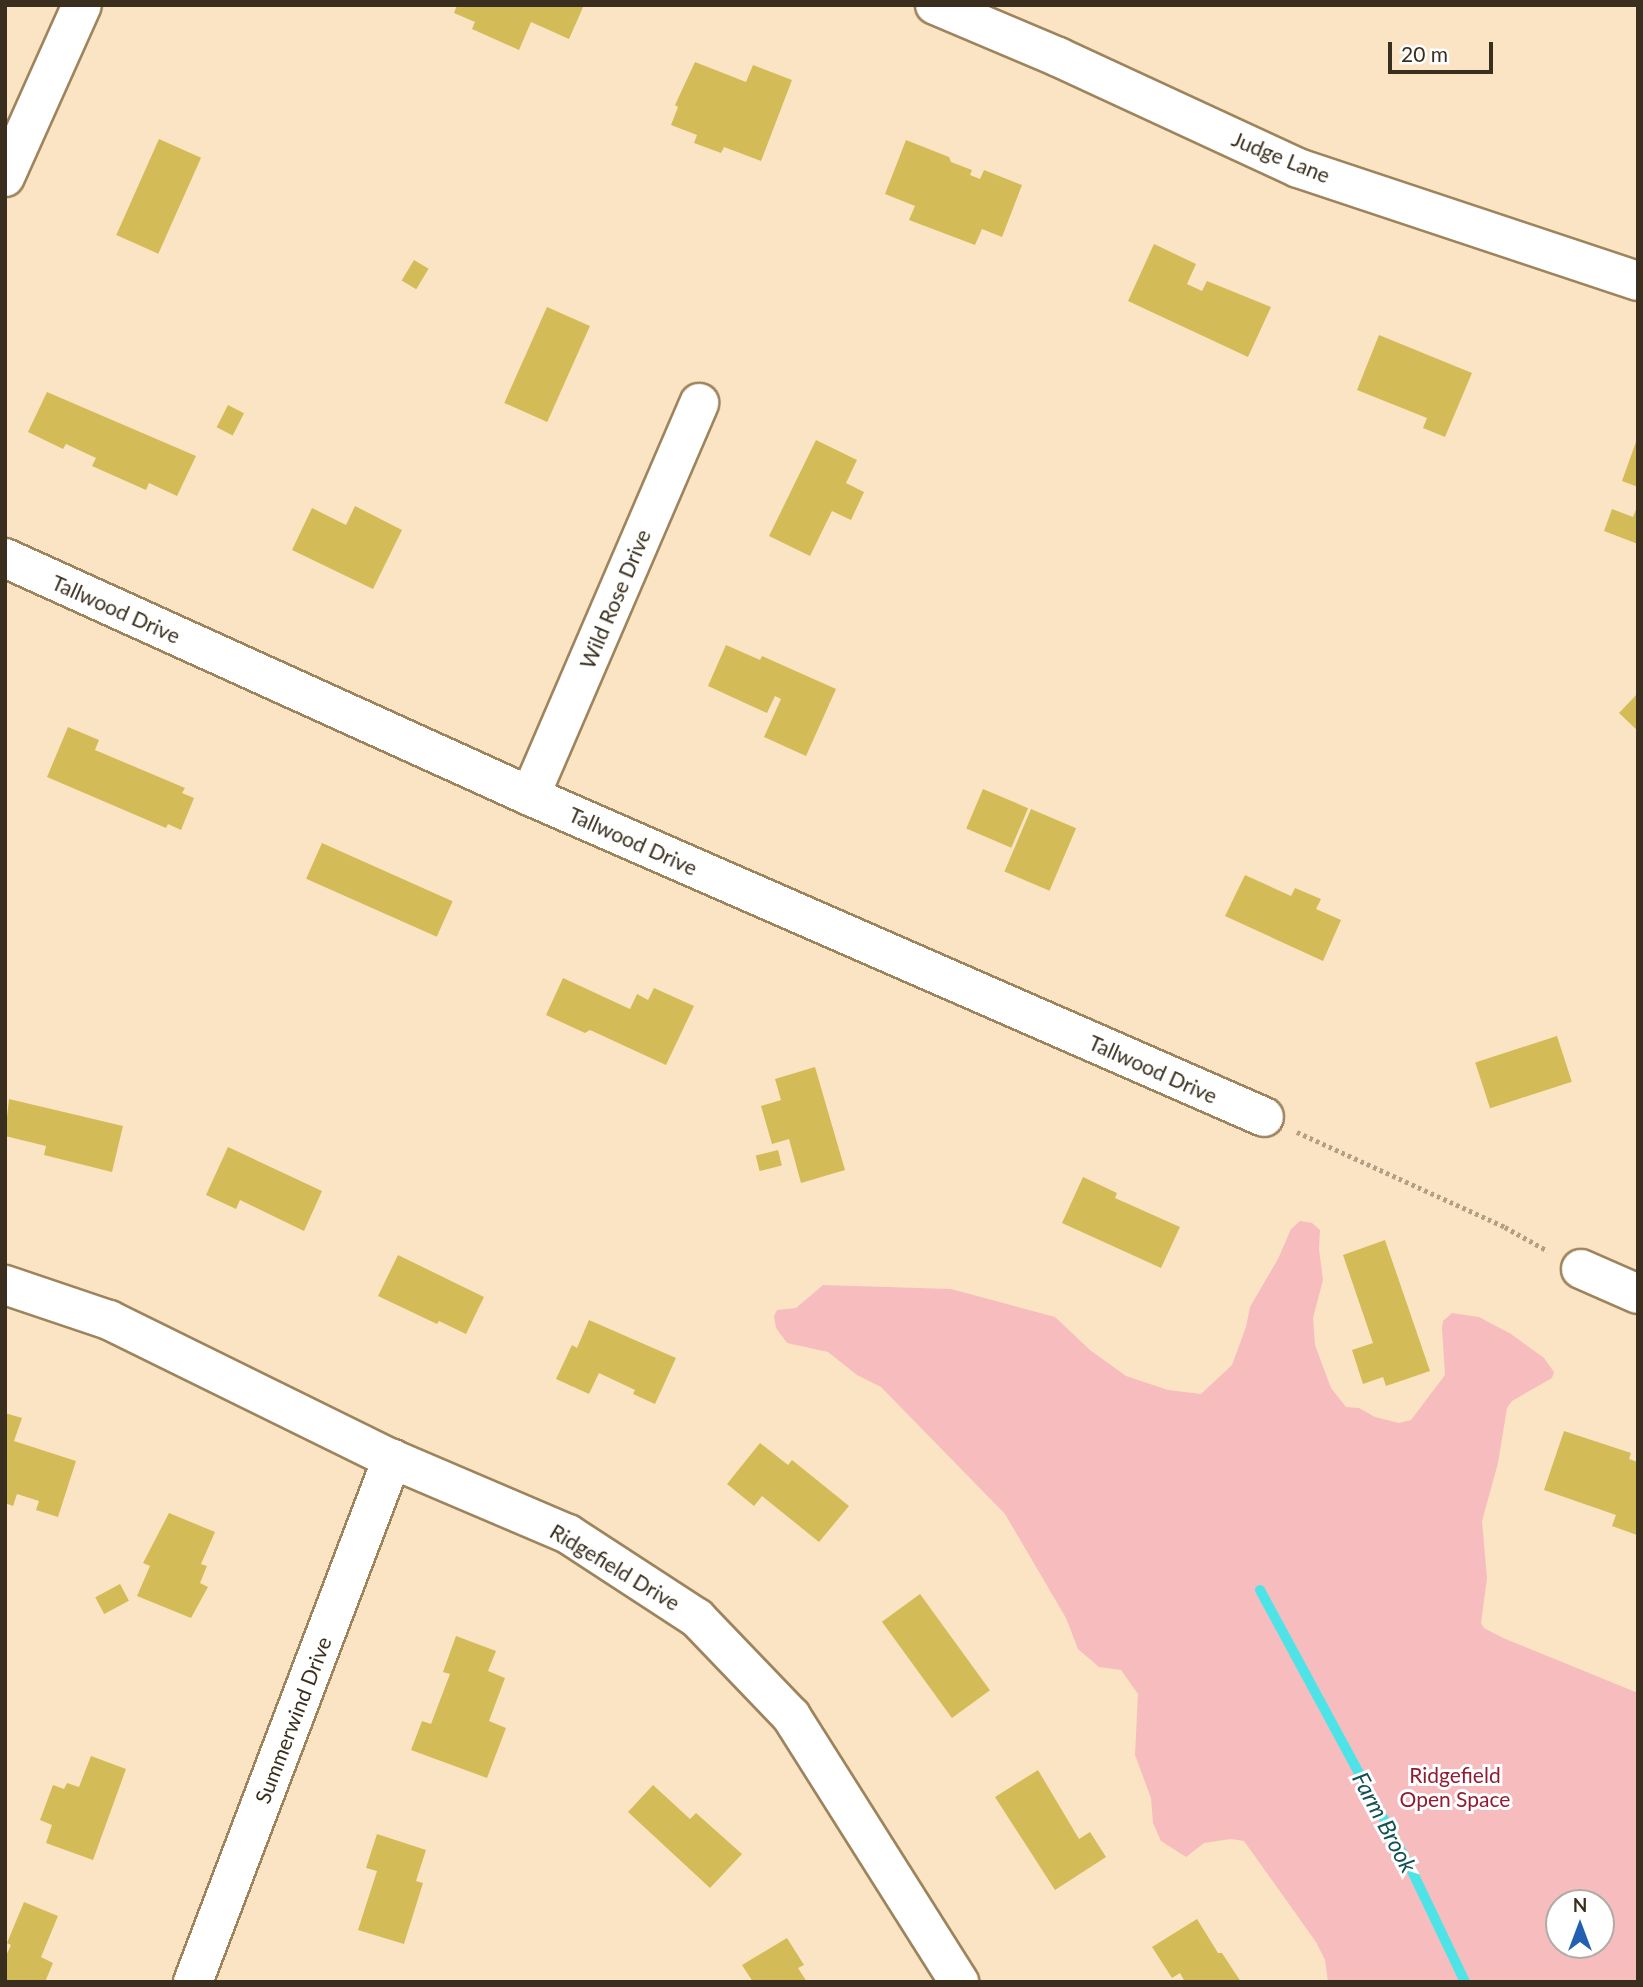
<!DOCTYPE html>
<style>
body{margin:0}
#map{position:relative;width:1643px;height:1987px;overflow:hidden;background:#fbe4c3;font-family:Lato,sans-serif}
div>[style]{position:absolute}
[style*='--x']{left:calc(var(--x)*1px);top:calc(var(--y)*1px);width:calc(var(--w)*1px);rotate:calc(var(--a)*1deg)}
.green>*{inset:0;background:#f7bcbe}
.stream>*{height:10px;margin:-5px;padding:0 5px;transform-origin:5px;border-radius:5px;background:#4ee4e7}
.building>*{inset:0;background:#d3bc57;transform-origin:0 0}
.path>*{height:4.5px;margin-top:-2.25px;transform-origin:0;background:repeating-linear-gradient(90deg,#b29f84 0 3.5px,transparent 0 7px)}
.roads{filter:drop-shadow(2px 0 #9e845d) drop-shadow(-2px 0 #9e845d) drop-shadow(0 2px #9e845d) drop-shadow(0 -2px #9e845d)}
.minor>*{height:38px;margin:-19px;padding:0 19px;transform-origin:19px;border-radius:19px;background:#fff}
span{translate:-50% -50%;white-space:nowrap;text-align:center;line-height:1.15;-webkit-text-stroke:6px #fff;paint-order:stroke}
.street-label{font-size:21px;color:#3a2f1e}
.park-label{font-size:21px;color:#931b31}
.water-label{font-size:23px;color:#115153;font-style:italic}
.frame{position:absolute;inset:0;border:7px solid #3a2f1e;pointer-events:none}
.north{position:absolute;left:1545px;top:1889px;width:70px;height:70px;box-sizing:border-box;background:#fff;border:2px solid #b0aca5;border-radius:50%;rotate:0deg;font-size:19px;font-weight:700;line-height:28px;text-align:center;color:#3a2f1e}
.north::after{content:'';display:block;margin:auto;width:24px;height:32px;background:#2360b2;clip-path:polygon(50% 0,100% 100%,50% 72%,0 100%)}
.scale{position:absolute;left:1388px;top:42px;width:105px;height:32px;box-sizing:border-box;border:4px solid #3a2f1e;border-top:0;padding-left:9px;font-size:21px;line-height:24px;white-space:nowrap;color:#3a2f1e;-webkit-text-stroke:5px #fff;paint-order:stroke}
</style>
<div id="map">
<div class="green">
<div style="clip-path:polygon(evenodd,1300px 1221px,1312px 1223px,1320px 1230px,1319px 1249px,1323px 1280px,1313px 1318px,1315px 1345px,1331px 1388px,1346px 1407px,1359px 1408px,1375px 1417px,1399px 1423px,1411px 1420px,1445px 1375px,1442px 1328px,1443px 1321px,1452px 1313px,1479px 1317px,1511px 1334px,1544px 1358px,1554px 1372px,1552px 1378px,1512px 1401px,1507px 1408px,1498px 1463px,1482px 1521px,1487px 1578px,1481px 1623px,1484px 1628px,1503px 1638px,1638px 1693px,1638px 1982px,1328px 1982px,1325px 1960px,1316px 1942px,1244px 1841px,1231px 1839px,1204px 1843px,1186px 1857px,1161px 1841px,1153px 1823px,1151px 1798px,1135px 1755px,1138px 1694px,1121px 1670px,1099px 1667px,1078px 1649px,1066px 1618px,1005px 1514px,881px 1387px,857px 1375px,828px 1352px,787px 1343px,776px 1328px,774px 1316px,777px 1310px,796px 1308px,823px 1285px,951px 1289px,1055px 1317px,1090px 1350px,1126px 1376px,1168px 1390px,1201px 1394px,1232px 1365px,1246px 1327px,1250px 1307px,1278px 1259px,1291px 1229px,1300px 1221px,1559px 1903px,1601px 1903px,1601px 1945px,1559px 1945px,1559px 1903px)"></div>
</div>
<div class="stream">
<div style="--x:1260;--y:1590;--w:322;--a:61.6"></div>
<div style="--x:1413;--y:1873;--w:121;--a:64.5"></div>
</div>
<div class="building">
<div style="clip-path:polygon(457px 5px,584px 5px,569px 39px,531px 22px,519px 50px,472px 29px,475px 22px,454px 13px)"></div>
<div style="clip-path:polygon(695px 62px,746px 82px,753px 65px,792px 80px,761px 161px,724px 147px,721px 153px,694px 143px,697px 135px,671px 125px,678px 107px,675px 105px)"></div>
<div style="left:159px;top:139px;width:46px;height:105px;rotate:24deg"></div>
<div style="clip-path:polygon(906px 140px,949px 157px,951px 162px,972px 170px,970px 175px,980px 179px,984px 170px,1022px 185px,1002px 237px,982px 229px,975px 245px,909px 220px,915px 206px,885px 194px)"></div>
<div style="clip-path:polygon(1154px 244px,1196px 264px,1187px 284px,1202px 291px,1207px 281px,1271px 307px,1248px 357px,1128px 301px)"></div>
<div style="left:414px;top:260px;width:17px;height:24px;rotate:31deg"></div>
<div style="left:547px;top:307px;width:47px;height:105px;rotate:24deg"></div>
<div style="clip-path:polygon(1379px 335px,1472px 373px,1445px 437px,1423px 428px,1427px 418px,1357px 390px)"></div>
<div style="clip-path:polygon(47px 392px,196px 456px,177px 496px,149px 483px,146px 490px,92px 466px,96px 458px,66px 444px,63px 449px,28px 432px)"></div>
<div style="left:228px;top:405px;width:18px;height:25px;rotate:27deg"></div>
<div style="clip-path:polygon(1637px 439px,1638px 439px,1638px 487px,1622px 481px)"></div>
<div style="clip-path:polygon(816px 440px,857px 460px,846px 483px,864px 492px,851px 520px,832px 511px,810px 556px,769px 536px)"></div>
<div style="clip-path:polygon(1638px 505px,1638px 544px,1604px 531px,1612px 509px,1633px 517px)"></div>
<div style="clip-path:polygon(355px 506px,402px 530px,373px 589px,292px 550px,312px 508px,346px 525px)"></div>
<div style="clip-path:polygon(726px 645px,760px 660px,762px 656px,836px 689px,806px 756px,764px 737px,781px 699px,775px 696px,767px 713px,708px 686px)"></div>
<div style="clip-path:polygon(1638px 693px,1638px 731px,1619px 713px)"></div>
<div style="clip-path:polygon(68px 727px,99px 740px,95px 750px,185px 788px,182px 793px,194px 798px,181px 830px,168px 824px,166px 828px,47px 777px)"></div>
<div style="left:983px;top:789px;width:49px;height:43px;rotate:23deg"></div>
<div style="left:1031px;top:809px;width:49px;height:68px;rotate:23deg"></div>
<div style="left:322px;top:843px;width:143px;height:39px;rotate:24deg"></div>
<div style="clip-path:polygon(1245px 875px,1291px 896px,1295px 888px,1321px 899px,1316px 909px,1341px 920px,1323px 961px,1225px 916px)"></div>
<div style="clip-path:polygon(563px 978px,630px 1009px,637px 994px,648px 1000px,654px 988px,694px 1006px,666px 1065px,590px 1030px,585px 1033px,546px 1015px)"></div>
<div style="left:1557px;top:1036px;width:48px;height:86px;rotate:72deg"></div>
<div style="clip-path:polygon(815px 1067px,845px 1170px,801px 1183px,789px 1139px,772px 1144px,761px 1106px,781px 1100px,775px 1079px)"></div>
<div style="clip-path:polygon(9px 1099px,123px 1126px,112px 1172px,44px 1155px,46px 1146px,5px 1136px)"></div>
<div style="clip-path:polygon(228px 1147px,322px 1191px,304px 1231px,240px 1200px,236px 1209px,206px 1195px)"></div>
<div style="left:778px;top:1150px;width:16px;height:23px;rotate:76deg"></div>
<div style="clip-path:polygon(1083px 1177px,1117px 1193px,1115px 1198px,1180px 1227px,1161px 1268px,1062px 1223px)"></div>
<div style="clip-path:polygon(1385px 1240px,1430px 1371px,1386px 1386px,1383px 1377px,1363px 1384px,1352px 1350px,1373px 1343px,1343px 1255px)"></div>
<div style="clip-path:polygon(398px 1255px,484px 1297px,466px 1334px,439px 1321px,437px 1324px,378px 1296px)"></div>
<div style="clip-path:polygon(589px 1320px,676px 1358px,655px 1404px,633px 1394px,635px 1390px,599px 1373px,589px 1394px,556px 1379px,572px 1345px,577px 1348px)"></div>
<div style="clip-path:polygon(5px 1413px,22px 1418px,14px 1441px,76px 1461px,58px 1517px,36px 1510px,39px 1501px,17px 1494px,13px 1506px,5px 1503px)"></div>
<div style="clip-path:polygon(1564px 1431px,1631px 1453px,1629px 1459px,1638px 1462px,1637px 1535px,1612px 1526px,1616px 1515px,1544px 1490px)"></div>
<div style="clip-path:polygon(760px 1443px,788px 1465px,792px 1460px,849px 1506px,819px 1542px,762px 1496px,754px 1506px,727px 1484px)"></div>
<div style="clip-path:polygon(169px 1513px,215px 1532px,201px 1564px,207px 1566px,200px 1583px,208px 1587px,191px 1618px,137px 1596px,150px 1566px,143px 1563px)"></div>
<div style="left:120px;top:1584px;width:19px;height:28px;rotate:62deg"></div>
<div style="left:920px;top:1594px;width:119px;height:47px;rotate:54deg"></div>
<div style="clip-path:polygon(456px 1636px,496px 1651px,488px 1671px,505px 1678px,489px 1721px,506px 1728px,487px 1778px,411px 1750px,422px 1721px,431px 1724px,450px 1674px,443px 1672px)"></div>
<div style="clip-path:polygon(91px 1756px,126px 1769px,93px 1860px,46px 1843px,52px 1825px,40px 1820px,53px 1785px,64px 1789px,67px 1783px,79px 1787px)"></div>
<div style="clip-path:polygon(1038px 1770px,1079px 1839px,1090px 1832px,1106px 1857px,1055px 1890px,995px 1797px)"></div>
<div style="clip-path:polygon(653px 1785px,690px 1819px,696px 1813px,742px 1854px,710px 1888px,628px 1812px)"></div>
<div style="clip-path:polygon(377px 1834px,426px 1850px,416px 1881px,423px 1883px,404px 1944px,358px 1930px,377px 1871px,366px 1868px)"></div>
<div style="clip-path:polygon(24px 1902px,58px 1916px,41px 1957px,53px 1963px,45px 1982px,5px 1982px,5px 1958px,11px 1945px,7px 1943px)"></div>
<div style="clip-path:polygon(1197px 1919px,1218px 1953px,1222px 1953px,1241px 1982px,1185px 1982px,1180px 1973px,1172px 1978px,1152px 1947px)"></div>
<div style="clip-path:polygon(787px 1938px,804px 1965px,798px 1968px,807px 1982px,753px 1982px,742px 1965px)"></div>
</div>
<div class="path">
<div style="--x:1297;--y:1132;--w:229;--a:24.5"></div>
<div style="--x:1505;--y:1227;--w:49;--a:29.2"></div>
</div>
<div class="roads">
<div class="minor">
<div style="--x:935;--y:5;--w:134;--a:22.9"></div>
<div style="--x:1058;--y:57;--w:264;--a:24.8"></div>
<div style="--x:1298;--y:168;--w:358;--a:18.4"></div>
<div style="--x:5;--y:177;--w:188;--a:-65.9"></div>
<div style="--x:5;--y:558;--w:576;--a:24.39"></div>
<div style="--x:530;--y:796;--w:801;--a:23.62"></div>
<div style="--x:530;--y:796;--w:428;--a:-66.7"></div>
<div style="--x:1581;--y:1269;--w:62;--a:23.7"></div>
<div style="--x:5;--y:1285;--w:110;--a:18.6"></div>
<div style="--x:109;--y:1320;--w:315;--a:26.2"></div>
<div style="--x:392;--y:1459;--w:191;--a:23.1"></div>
<div style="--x:568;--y:1534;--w:154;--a:33.1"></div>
<div style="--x:697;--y:1618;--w:136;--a:46.2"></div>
<div style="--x:791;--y:1716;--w:315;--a:57.7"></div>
<div style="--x:193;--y:1982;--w:560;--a:-69.17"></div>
</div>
</div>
<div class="street-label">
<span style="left:1281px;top:157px;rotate:22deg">Judge Lane</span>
<span style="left:615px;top:599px;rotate:-67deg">Wild Rose Drive</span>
<span style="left:116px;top:609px;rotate:24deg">Tallwood Drive</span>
<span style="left:633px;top:841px;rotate:24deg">Tallwood Drive</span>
<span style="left:1153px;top:1069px;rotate:24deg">Tallwood Drive</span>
<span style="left:615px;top:1567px;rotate:31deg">Ridgefield Drive</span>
<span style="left:293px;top:1720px;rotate:-69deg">Summerwind Drive</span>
</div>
<div class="park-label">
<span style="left:1455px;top:1787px">Ridgefield<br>Open Space</span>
</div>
<div class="water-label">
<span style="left:1385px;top:1822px;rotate:62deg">Farm Brook</span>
</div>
<div class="frame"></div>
<div class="north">N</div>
<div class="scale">20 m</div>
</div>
